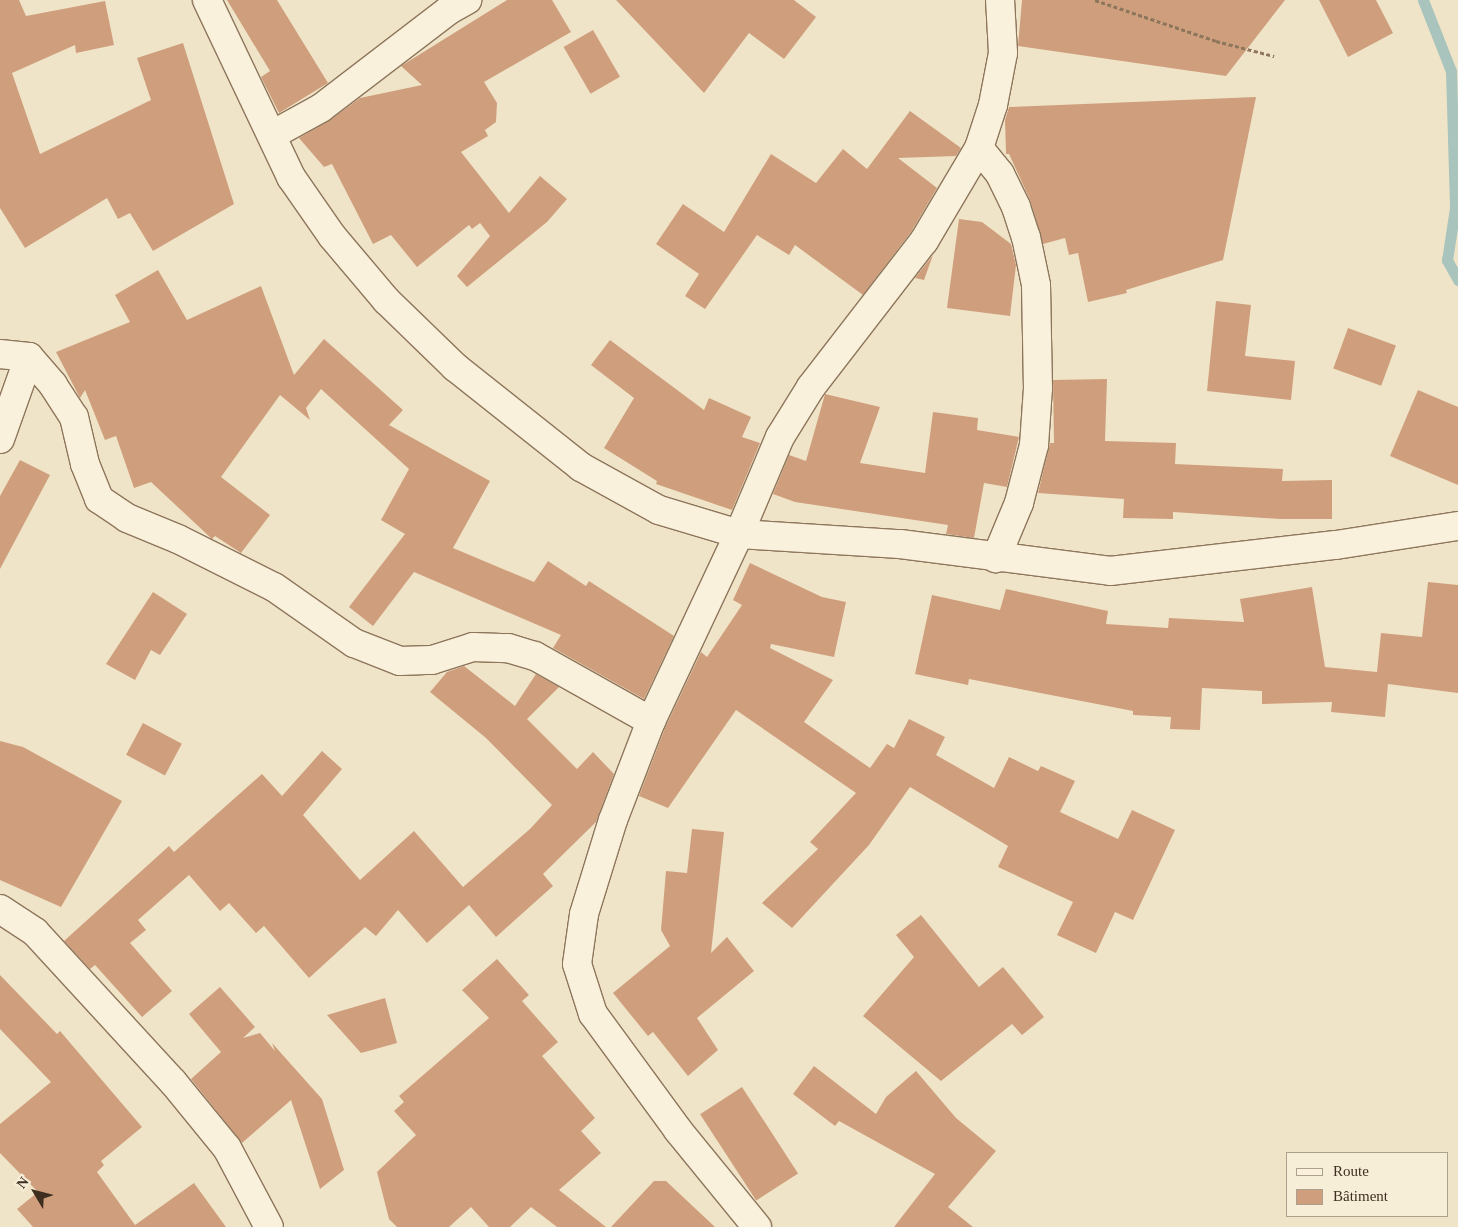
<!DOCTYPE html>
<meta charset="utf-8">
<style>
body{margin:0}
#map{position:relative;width:1458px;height:1227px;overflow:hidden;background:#f0e4c8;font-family:Georgia,serif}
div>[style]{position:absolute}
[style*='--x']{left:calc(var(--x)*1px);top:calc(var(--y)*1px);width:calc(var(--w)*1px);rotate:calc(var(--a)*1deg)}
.stream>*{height:11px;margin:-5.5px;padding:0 5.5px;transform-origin:5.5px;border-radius:5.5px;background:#a9c4bc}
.building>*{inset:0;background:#cf9f7d;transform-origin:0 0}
.path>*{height:3px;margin-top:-1.5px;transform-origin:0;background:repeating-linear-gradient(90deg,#8d765c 0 4px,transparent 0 6.5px)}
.roads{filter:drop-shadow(1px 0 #8d765c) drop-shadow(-1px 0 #8d765c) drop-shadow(0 1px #8d765c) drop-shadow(0 -1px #8d765c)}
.street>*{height:28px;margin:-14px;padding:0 14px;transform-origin:14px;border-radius:14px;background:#faf1dc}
.secondary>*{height:28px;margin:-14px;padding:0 14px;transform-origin:14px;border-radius:14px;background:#faf1dc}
span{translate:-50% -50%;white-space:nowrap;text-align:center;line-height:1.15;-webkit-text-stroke:5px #f7eed8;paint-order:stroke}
.legend{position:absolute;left:1286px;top:1152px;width:162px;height:65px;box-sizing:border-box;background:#f7eed8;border:1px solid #ada18e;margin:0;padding:6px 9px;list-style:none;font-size:15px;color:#3d2e20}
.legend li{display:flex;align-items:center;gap:10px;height:25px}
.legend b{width:25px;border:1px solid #ada18e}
.north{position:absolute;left:10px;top:1167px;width:50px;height:50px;-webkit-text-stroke:4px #f7eed8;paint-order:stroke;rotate:307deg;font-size:14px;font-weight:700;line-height:20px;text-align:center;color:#3d2e20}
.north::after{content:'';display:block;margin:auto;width:18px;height:22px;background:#3d2e20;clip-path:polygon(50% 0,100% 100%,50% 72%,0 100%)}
</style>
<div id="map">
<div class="stream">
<div style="--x:1423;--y:0;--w:76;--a:68.5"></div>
<div style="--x:1451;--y:71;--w:137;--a:88.3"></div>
<div style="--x:1455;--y:208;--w:53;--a:98.7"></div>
<div style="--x:1447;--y:260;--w:23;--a:61"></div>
</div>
<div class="building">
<div style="clip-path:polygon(0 0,19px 0,26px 16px,105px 1px,114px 45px,76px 53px,75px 45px,12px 73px,40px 154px,151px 100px,137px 58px,183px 43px,234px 204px,153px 251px,130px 213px,118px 219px,107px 198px,25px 248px,0 208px)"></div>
<div style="clip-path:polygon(227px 0,277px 0,328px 83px,279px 113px,261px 77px,270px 71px)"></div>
<div style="clip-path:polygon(507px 0,552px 0,571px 32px,484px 82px,497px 103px,496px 122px,485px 130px,488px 136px,461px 152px,509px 213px,540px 176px,567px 199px,547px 222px,467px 287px,457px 276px,490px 236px,480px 223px,472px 229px,469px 225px,417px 267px,391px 235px,373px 244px,332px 164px,324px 167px,299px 138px,330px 120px,360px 98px,422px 85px,401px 66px)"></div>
<div style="clip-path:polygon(616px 0,794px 0,816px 17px,784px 59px,749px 33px,704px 93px)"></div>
<div style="clip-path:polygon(1022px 0,1285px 0,1226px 76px,1018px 46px)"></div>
<div style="clip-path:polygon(1319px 0,1376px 0,1393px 33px,1348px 57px)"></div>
<div style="left:593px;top:30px;width:54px;height:34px;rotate:60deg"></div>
<div style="clip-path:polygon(1256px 97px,1223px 260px,1126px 290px,1127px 293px,1088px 302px,1078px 253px,1069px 255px,1065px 238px,1043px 244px,1030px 200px,1009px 154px,1006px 154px,1005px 120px,1009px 107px)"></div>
<div style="clip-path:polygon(910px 111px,961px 148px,956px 156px,898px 158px,937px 188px,911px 232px,863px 295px,795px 245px,789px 255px,757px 235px,705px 309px,685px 296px,699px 274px,656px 244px,683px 204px,724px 232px,771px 154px,816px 183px,843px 149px,867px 169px)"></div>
<div style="clip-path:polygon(959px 219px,982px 222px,1011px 244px,1016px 265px,1010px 316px,947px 308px)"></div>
<div style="clip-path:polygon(933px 255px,924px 280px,915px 278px)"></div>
<div style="clip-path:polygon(158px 270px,187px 320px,261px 286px,294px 375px,324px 339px,403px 410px,389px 425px,490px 481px,453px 548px,534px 582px,548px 561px,586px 586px,589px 581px,674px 636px,644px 699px,553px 648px,561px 635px,414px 572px,373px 626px,349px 607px,405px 534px,381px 520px,409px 469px,321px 389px,306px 408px,310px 420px,280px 395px,221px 477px,270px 515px,241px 553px,215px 536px,212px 539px,151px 482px,134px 488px,116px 436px,105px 440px,85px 390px,80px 398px,56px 352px,130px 322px,115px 295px)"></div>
<div style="clip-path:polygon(1216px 301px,1251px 305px,1245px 356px,1295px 361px,1291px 400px,1207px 391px)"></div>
<div style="left:1348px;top:328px;width:51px;height:43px;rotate:20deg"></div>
<div style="clip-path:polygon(610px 340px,704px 410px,709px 398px,751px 417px,742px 437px,760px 443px,732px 510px,656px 484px,657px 481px,604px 448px,634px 398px,591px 365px)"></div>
<div style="clip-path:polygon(1107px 379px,1105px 441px,1176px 443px,1175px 464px,1283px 469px,1282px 481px,1332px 480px,1332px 519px,1280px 519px,1173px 512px,1173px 519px,1123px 518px,1124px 499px,1038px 493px,1050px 443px,1054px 443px,1053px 380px)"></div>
<div style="clip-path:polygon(1418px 390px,1458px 407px,1458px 485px,1390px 456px)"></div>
<div style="clip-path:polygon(825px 394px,880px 407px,860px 463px,925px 473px,933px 412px,978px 418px,977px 430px,1019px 437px,1007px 487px,984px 483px,974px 538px,946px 534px,948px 525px,795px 502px,773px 494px,789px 455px,806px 461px)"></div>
<div style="clip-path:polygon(20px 460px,50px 475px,0 569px,0 496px)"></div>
<div style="clip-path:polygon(750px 563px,822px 597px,846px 602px,834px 657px,771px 644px,770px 648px,833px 680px,804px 722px,870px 768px,887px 744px,894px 748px,909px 719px,945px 737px,936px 755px,994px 788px,1009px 757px,1038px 771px,1041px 766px,1075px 781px,1060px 812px,1118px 839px,1132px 810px,1175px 830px,1133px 920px,1115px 912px,1096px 953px,1057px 935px,1073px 902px,998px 867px,1008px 846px,910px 787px,869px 845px,792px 928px,762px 903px,818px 849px,810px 842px,856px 793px,736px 710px,668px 808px,639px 796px,665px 728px,701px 652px,707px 657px,742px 605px,733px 600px)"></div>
<div style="clip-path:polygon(1428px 582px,1458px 585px,1458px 693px,1388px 684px,1385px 717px,1331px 712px,1332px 702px,1262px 704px,1262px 691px,1202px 688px,1200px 730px,1170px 729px,1171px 717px,1133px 715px,1133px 711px,969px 679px,968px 685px,915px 674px,932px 595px,1000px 610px,1006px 589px,1108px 611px,1106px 624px,1168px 628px,1169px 618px,1244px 622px,1240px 599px,1312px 587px,1325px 667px,1377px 672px,1381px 633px,1422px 637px)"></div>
<div style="clip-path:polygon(153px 592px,187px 614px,160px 655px,151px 650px,135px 680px,106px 664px)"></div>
<div style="clip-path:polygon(464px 666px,515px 706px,536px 674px,559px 687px,527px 719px,577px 769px,593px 752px,614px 774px,596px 822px,543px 874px,553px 886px,496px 937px,469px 905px,427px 943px,398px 910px,376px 936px,365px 927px,309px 978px,264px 926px,256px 933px,229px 903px,220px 911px,189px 875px,138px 920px,146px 930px,130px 943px,172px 991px,142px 1017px,95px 965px,90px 969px,64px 941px,169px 846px,174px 852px,262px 774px,282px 796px,322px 751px,342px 769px,303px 815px,360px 880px,414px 831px,463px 887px,530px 829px,552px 805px,486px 738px,430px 692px,447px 672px)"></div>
<div style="left:143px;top:723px;width:44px;height:36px;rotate:28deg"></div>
<div style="clip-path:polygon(0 741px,23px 747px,122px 801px,61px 907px,0 880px)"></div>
<div style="clip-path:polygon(692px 829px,724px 832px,711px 953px,727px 937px,754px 971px,697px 1018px,718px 1050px,688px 1076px,653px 1032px,648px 1036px,613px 993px,670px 946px,661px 930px,666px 871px,687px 873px)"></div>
<div style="clip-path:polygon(921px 915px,979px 987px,1003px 967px,1044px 1017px,1022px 1035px,1012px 1024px,941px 1081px,863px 1016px,914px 957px,896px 935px)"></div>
<div style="clip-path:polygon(497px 959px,529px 995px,522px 1001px,558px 1042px,542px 1056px,595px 1118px,581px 1131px,601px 1153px,559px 1190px,606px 1227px,557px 1227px,531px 1207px,510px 1227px,489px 1227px,471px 1207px,449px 1227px,397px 1227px,389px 1219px,377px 1172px,416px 1135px,394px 1111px,404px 1102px,399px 1096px,489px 1018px,462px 990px)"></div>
<div style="clip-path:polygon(0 975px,57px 1034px,60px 1031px,142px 1127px,101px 1161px,104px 1165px,97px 1172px,135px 1225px,194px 1183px,226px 1227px,33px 1227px,17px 1209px,38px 1192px,0 1153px,0 1124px,51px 1082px,0 1029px)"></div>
<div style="clip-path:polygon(220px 987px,255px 1027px,243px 1038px,260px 1033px,275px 1051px,272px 1043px,322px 1099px,344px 1170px,320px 1189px,291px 1100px,242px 1143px,191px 1079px,221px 1052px,189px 1014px)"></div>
<div style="clip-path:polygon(385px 998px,397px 1043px,361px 1053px,327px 1015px)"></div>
<div style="clip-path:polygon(814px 1066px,876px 1114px,886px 1097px,916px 1071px,956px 1118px,996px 1151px,948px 1207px,973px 1227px,894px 1227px,935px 1174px,839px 1121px,835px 1126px,793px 1094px)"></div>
<div style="left:742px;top:1087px;width:103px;height:50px;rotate:57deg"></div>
<div style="clip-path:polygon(654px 1181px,666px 1181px,715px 1227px,611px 1227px)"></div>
</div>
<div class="path">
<div style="--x:1095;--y:0;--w:128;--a:18.7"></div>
<div style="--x:1216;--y:41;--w:60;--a:14.5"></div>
</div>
<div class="roads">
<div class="street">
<div style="--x:207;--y:0;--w:196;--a:64.6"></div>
<div style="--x:291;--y:177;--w:72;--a:55.2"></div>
<div style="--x:332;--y:236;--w:85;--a:49.8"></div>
<div style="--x:387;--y:301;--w:95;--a:44.1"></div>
<div style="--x:455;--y:367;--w:161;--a:38.4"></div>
<div style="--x:581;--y:467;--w:89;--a:28.9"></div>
<div style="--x:659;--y:510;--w:84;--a:16.7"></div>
<div style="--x:739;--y:534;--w:161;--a:3.6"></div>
<div style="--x:900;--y:544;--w:212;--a:7.3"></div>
<div style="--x:1110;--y:571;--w:227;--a:-6.6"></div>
<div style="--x:1336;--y:545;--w:123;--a:-8.9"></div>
<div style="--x:272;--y:135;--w:56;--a:-28.9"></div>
<div style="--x:321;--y:108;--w:161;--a:-37.4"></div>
<div style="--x:449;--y:10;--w:21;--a:-29"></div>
<div style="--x:979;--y:148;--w:33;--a:51"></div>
<div style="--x:1000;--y:174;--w:37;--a:64"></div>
<div style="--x:1016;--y:207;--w:32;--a:72"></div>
<div style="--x:1026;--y:237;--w:49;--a:78.2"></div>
<div style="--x:1036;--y:285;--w:103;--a:88.9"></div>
<div style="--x:1038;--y:388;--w:57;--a:94"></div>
<div style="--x:1034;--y:445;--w:60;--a:104.5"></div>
<div style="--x:1019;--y:503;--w:60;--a:112.7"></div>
<div style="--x:0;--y:354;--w:29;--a:6"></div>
<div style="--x:29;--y:357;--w:37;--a:49"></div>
<div style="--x:53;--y:385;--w:38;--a:57"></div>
<div style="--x:74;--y:417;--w:48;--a:76.8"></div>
<div style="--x:85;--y:464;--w:38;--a:68"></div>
<div style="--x:99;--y:499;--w:34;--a:34"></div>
<div style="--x:127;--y:518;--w:55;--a:22.4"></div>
<div style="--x:178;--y:539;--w:107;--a:26.6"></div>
<div style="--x:274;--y:587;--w:98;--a:35"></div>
<div style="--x:354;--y:643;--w:49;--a:21.4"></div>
<div style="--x:400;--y:661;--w:32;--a:-2"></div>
<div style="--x:432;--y:660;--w:43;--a:-17.6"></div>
<div style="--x:473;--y:647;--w:35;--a:2"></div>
<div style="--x:508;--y:648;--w:28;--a:17"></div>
<div style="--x:535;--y:656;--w:133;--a:29.3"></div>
<div style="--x:0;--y:439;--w:87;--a:-70.5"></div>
<div style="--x:757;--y:1227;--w:125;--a:-129.2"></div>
<div style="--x:678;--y:1130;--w:144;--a:-126.2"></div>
<div style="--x:593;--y:1014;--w:52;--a:-107.7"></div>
<div style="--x:577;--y:964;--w:50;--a:-82"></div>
<div style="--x:584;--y:914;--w:98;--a:-72.9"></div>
<div style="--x:613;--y:820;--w:106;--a:-69"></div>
<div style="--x:651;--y:721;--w:207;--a:-64.8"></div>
<div style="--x:739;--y:534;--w:105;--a:-67.1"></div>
<div style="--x:780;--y:437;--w:59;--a:-58.2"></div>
<div style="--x:811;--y:387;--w:185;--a:-52.3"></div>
<div style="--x:924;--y:241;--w:108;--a:-59.4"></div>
<div style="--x:979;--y:148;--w:45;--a:-72"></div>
<div style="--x:993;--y:105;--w:53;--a:-79.1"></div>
<div style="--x:1003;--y:53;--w:53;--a:-93.2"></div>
</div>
<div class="secondary">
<div style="--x:0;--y:909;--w:42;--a:33.3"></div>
<div style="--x:35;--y:932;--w:204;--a:47.4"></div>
<div style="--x:173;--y:1082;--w:85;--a:50.7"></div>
<div style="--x:227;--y:1148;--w:89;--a:62"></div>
</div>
</div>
<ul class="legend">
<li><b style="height:6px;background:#faf1dc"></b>Route</li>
<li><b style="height:14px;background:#cf9f7d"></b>Bâtiment</li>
</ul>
<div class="north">N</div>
</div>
